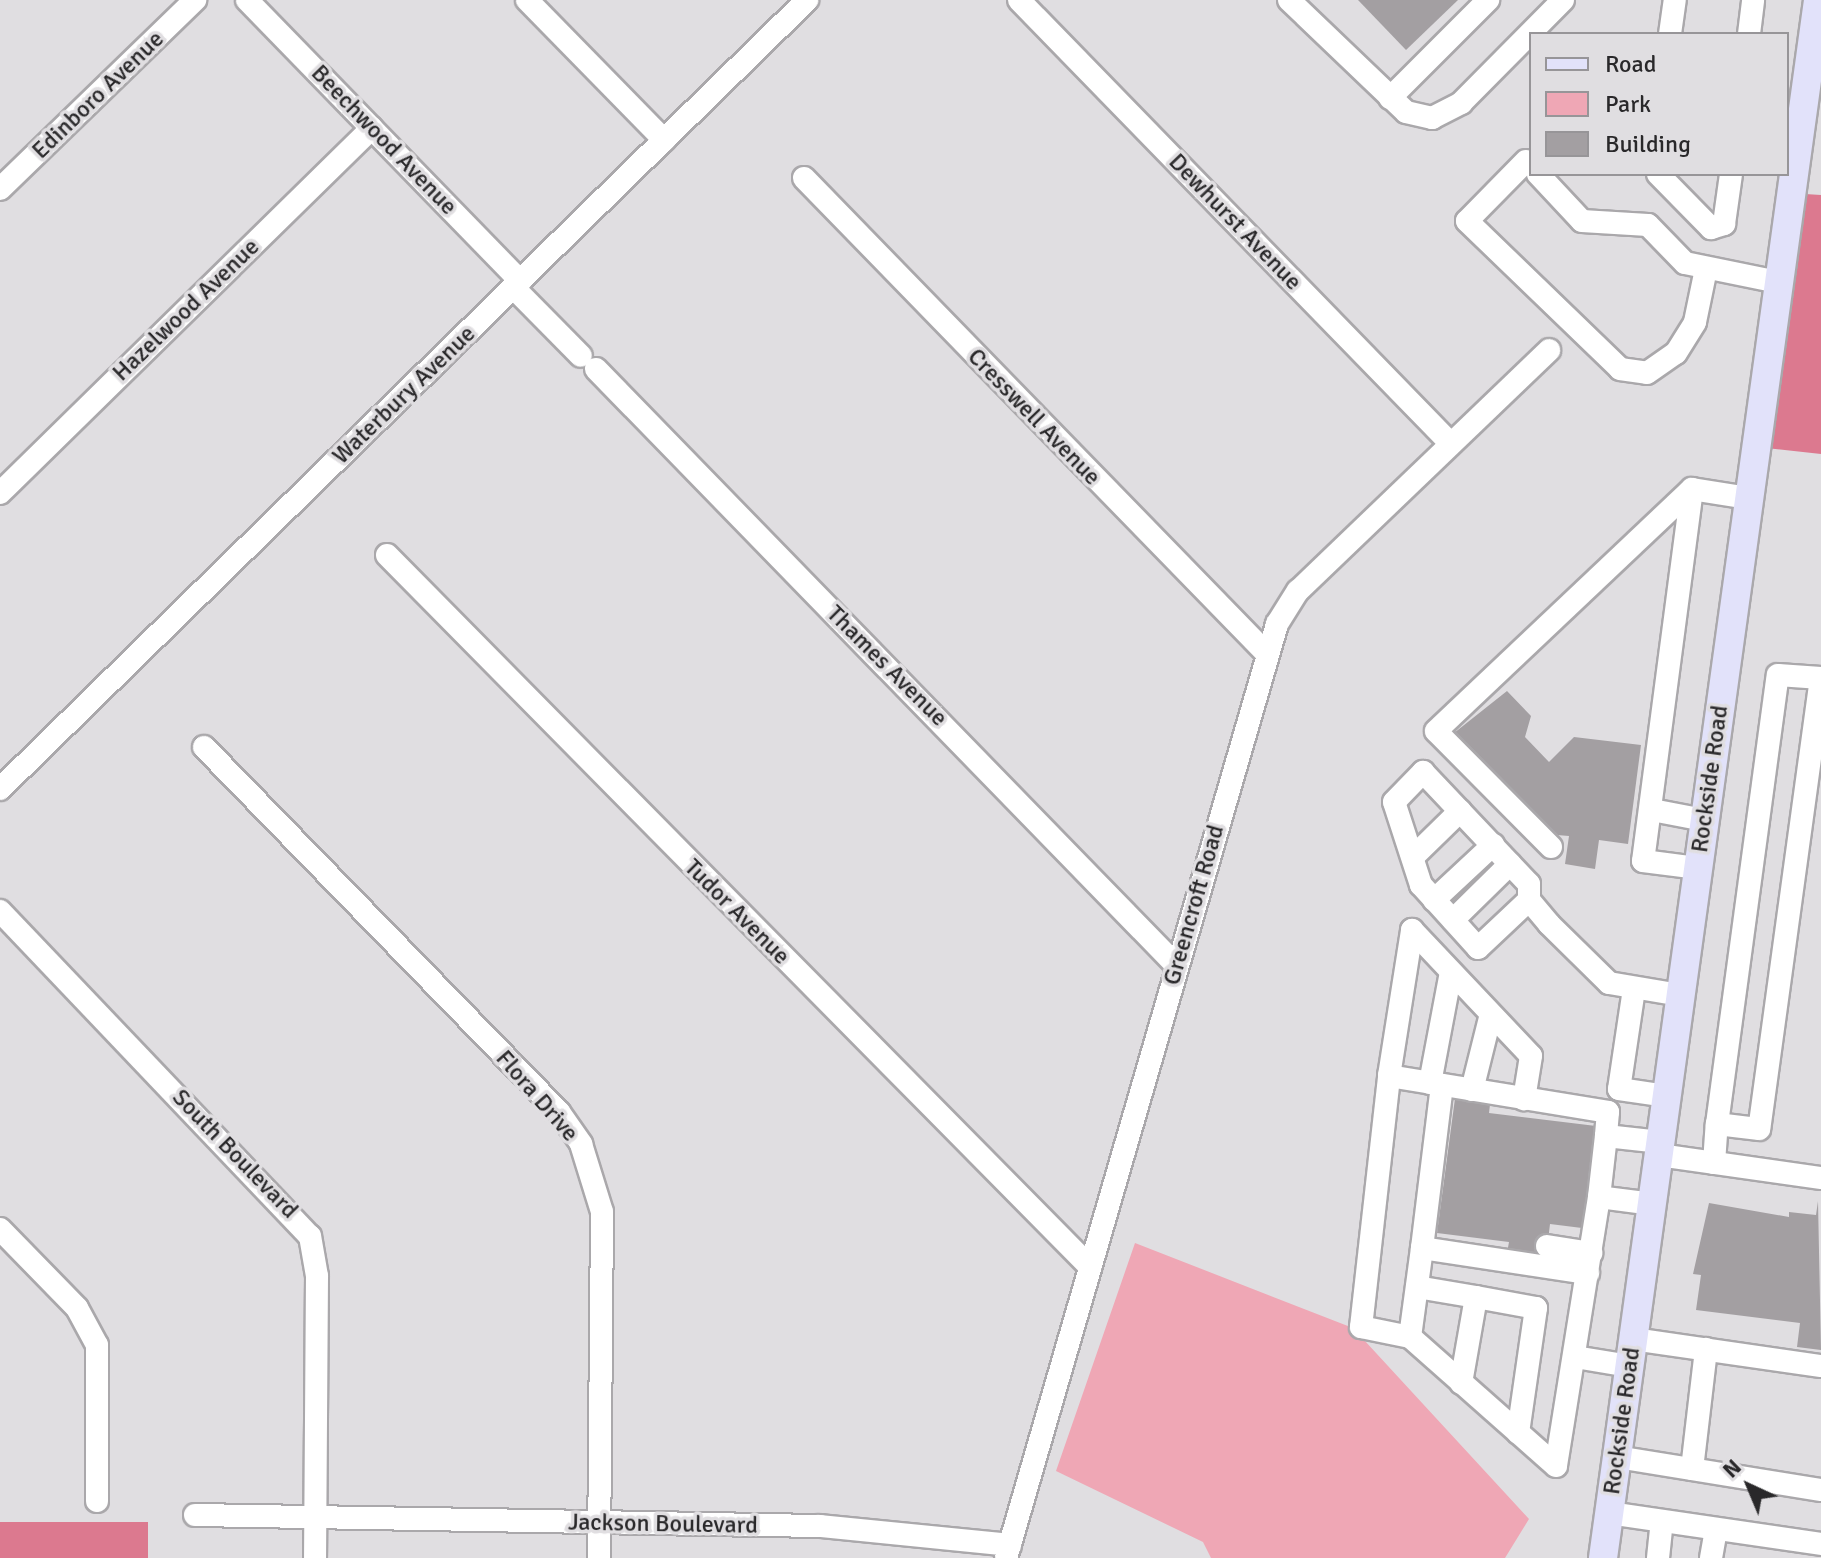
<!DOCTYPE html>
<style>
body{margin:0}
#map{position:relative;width:1821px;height:1558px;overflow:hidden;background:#e0dee1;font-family:Signika,sans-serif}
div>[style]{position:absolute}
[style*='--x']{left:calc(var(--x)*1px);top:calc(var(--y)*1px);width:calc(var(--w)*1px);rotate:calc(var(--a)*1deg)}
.green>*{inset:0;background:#efa7b5}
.forest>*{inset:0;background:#dc798f;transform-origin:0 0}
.building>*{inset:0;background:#a39fa2}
.roads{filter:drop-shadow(2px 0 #aaa8ab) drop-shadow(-2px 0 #aaa8ab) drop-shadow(0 2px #aaa8ab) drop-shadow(0 -2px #aaa8ab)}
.minor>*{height:22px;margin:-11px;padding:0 11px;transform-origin:11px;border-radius:11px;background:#fff}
.major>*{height:28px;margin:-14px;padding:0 14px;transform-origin:14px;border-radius:14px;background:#e2e2fa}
span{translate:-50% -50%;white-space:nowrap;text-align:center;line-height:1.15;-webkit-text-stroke:7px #e0dee1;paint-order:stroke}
.street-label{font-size:24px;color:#29282a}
.legend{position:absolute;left:1529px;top:32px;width:260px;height:144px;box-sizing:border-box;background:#e0dee1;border:2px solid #979598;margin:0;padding:10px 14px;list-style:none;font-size:24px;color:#29282a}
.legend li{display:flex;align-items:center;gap:16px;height:40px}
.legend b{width:40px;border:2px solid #979598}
.north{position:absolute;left:1709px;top:1446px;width:80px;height:80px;-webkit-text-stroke:6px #e0dee1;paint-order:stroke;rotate:316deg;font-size:22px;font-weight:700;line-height:32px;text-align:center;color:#29282a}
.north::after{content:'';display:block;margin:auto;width:28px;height:36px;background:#29282a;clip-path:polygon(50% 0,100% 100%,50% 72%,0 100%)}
</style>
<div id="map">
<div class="green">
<div style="clip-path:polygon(1135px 1243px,1353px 1328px,1529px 1519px,1505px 1558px,1211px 1558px,1203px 1542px,1056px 1471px)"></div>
</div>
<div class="forest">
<div style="clip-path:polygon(1789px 193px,1821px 195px,1821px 454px,1756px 447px)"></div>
<div style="left:0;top:1522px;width:148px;height:36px"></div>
</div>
<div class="building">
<div style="clip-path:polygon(1358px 0,1458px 0,1406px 50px)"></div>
<div style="clip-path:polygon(1507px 691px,1531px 716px,1525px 737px,1549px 762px,1574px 737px,1641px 745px,1628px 844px,1599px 840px,1595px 869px,1565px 864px,1569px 836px,1557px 835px,1454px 733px)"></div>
<div style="clip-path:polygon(1456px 1091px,1491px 1096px,1489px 1113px,1596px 1126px,1582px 1228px,1550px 1224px,1546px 1257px,1507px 1253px,1509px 1242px,1437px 1233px)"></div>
<div style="clip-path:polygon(1818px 1201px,1821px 1350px,1797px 1347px,1800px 1323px,1696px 1310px,1701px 1275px,1693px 1274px,1709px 1203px,1789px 1217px,1789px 1212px,1816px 1215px)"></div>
</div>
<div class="roads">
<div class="minor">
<div style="--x:247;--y:0;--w:392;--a:45.8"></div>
<div style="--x:527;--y:0;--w:196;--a:45.6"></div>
<div style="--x:1019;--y:0;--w:619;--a:45.78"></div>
<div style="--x:1289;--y:0;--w:162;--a:43.7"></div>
<div style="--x:1406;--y:112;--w:27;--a:13"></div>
<div style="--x:1432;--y:118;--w:33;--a:-27"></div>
<div style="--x:1461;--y:103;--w:145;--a:-45.3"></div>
<div style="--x:1670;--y:34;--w:34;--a:-82"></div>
<div style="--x:1749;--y:34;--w:34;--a:-83"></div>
<div style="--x:1390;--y:98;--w:139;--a:-45"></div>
<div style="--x:1526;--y:161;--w:84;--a:134.5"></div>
<div style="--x:1467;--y:221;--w:213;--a:44"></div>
<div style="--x:1620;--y:369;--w:27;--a:8"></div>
<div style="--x:1647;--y:373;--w:35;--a:-35"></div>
<div style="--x:1676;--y:353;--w:36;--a:-58"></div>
<div style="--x:1695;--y:322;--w:54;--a:-78.3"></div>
<div style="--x:1538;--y:174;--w:64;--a:46.9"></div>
<div style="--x:1582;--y:221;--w:66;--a:3.5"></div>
<div style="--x:1648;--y:225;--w:53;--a:45.8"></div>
<div style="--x:1685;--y:263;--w:95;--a:11.5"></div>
<div style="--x:1658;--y:174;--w:76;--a:45.5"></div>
<div style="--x:1711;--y:228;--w:14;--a:-17"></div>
<div style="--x:1724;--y:224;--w:50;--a:-82"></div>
<div style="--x:804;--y:178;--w:664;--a:45.79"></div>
<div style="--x:0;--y:189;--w:272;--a:-44.1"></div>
<div style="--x:514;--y:288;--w:95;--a:45.4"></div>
<div style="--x:596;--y:369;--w:832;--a:45.78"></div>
<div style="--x:1692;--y:489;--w:375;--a:97.5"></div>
<div style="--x:1643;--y:861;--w:54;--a:7.4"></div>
<div style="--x:0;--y:493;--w:521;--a:-44.46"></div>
<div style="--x:387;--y:555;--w:1001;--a:45.36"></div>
<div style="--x:204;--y:747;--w:509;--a:45.8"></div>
<div style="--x:559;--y:1112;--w:39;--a:55"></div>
<div style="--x:581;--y:1144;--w:71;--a:72.8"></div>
<div style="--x:602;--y:1212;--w:346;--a:90.5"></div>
<div style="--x:0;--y:789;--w:1129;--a:-44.35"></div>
<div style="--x:1652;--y:810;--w:53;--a:10.9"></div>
<div style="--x:1551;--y:847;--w:163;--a:-134.8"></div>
<div style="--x:1436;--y:731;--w:352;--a:-43.4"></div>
<div style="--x:1692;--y:489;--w:58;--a:9"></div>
<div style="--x:1413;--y:857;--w:66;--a:-44.4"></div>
<div style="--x:1434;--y:900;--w:81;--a:-43"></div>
<div style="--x:1529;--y:900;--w:70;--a:136.7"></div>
<div style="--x:1478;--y:948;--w:85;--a:-132.1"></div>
<div style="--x:1421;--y:885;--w:87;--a:-108"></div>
<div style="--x:1394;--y:802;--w:42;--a:-46"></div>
<div style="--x:1423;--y:772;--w:154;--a:46.6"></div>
<div style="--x:1529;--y:884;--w:16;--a:90"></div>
<div style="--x:1529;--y:900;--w:31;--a:50"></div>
<div style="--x:1549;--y:924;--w:84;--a:44.5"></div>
<div style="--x:1609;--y:983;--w:72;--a:9.6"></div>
<div style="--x:0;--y:911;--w:449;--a:46.4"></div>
<div style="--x:310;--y:1236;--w:41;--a:80.1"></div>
<div style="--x:317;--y:1276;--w:282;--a:90.4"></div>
<div style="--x:1453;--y:920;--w:80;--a:-44.5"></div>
<div style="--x:1634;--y:989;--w:101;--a:98.5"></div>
<div style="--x:1619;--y:1089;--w:49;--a:8.3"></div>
<div style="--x:1389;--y:1076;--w:148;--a:-81"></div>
<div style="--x:1412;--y:930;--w:173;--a:46.6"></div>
<div style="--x:1531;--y:1056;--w:44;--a:99.2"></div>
<div style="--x:1430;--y:1083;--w:113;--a:-79.3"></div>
<div style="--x:1472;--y:1090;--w:78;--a:-76"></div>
<div style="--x:1659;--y:1155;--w:164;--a:8.1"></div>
<div style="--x:1714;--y:1163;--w:39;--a:-86"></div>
<div style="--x:1717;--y:1124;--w:453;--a:-82.3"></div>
<div style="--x:1778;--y:675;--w:43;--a:4"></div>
<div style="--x:1821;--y:678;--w:455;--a:97.8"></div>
<div style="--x:1759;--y:1129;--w:42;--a:-173.2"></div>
<div style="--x:1599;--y:1197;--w:272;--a:99.1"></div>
<div style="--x:1556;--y:1466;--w:195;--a:-138.5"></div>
<div style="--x:1410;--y:1337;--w:50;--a:-168.5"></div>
<div style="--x:1361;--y:1327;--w:253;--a:-83.6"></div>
<div style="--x:1389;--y:1076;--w:222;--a:9.3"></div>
<div style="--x:1608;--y:1112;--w:24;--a:95"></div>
<div style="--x:1653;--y:1204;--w:54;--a:-172.6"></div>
<div style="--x:1599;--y:1197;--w:61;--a:-83.5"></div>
<div style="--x:1606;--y:1136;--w:55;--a:6.2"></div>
<div style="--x:0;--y:1229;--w:110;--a:45.7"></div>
<div style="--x:77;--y:1308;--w:42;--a:61.6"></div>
<div style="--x:97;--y:1345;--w:156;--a:90"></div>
<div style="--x:1547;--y:1246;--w:45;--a:9"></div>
<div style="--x:1422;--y:1248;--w:164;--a:-83"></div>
<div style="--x:1417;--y:1287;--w:60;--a:9.6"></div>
<div style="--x:1410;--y:1337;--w:90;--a:-82.3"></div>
<div style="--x:1422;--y:1248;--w:168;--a:8.6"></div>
<div style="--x:1633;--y:1339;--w:190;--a:8.2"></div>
<div style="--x:1575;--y:1357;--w:56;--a:9.3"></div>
<div style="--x:1461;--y:1383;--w:87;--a:-80.1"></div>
<div style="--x:1476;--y:1297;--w:61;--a:10.4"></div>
<div style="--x:1536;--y:1308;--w:126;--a:98.2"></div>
<div style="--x:1617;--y:1457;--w:207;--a:9.2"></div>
<div style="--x:1692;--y:1469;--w:121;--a:-83.3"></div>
<div style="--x:1609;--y:1513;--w:214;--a:8.3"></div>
<div style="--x:195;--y:1515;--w:625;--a:1.01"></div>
<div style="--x:820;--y:1526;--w:191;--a:5.7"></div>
<div style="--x:1006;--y:1558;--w:973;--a:-73.82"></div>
<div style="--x:1277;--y:624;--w:39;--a:-58"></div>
<div style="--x:1298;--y:591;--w:348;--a:-43.8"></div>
<div style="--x:1658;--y:1558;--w:37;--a:-84"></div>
<div style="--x:1711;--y:1558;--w:29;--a:-80"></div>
</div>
<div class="major">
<div style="--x:1603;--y:1558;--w:1573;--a:-82.14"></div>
</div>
</div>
<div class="street-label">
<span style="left:98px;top:95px;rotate:-44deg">Edinboro Avenue</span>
<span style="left:384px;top:140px;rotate:46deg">Beechwood Avenue</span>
<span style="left:1235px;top:222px;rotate:46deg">Dewhurst Avenue</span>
<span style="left:186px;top:310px;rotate:-44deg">Hazelwood Avenue</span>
<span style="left:404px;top:395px;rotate:-44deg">Waterbury Avenue</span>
<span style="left:1034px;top:417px;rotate:46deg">Cresswell Avenue</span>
<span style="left:887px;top:666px;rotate:45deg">Thames Avenue</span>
<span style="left:1710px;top:779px;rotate:-82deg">Rockside Road</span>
<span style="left:1194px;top:905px;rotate:-74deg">Greencroft Road</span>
<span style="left:737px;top:912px;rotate:45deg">Tudor Avenue</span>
<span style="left:537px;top:1096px;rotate:49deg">Flora Drive</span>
<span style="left:235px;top:1154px;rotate:46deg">South Boulevard</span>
<span style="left:1622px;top:1421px;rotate:-82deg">Rockside Road</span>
<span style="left:663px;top:1524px;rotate:1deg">Jackson Boulevard</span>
</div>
<ul class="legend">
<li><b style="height:10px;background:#e2e2fa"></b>Road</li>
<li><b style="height:22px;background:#efa7b5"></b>Park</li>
<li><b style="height:22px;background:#a39fa2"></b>Building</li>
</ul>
<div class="north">N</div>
</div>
